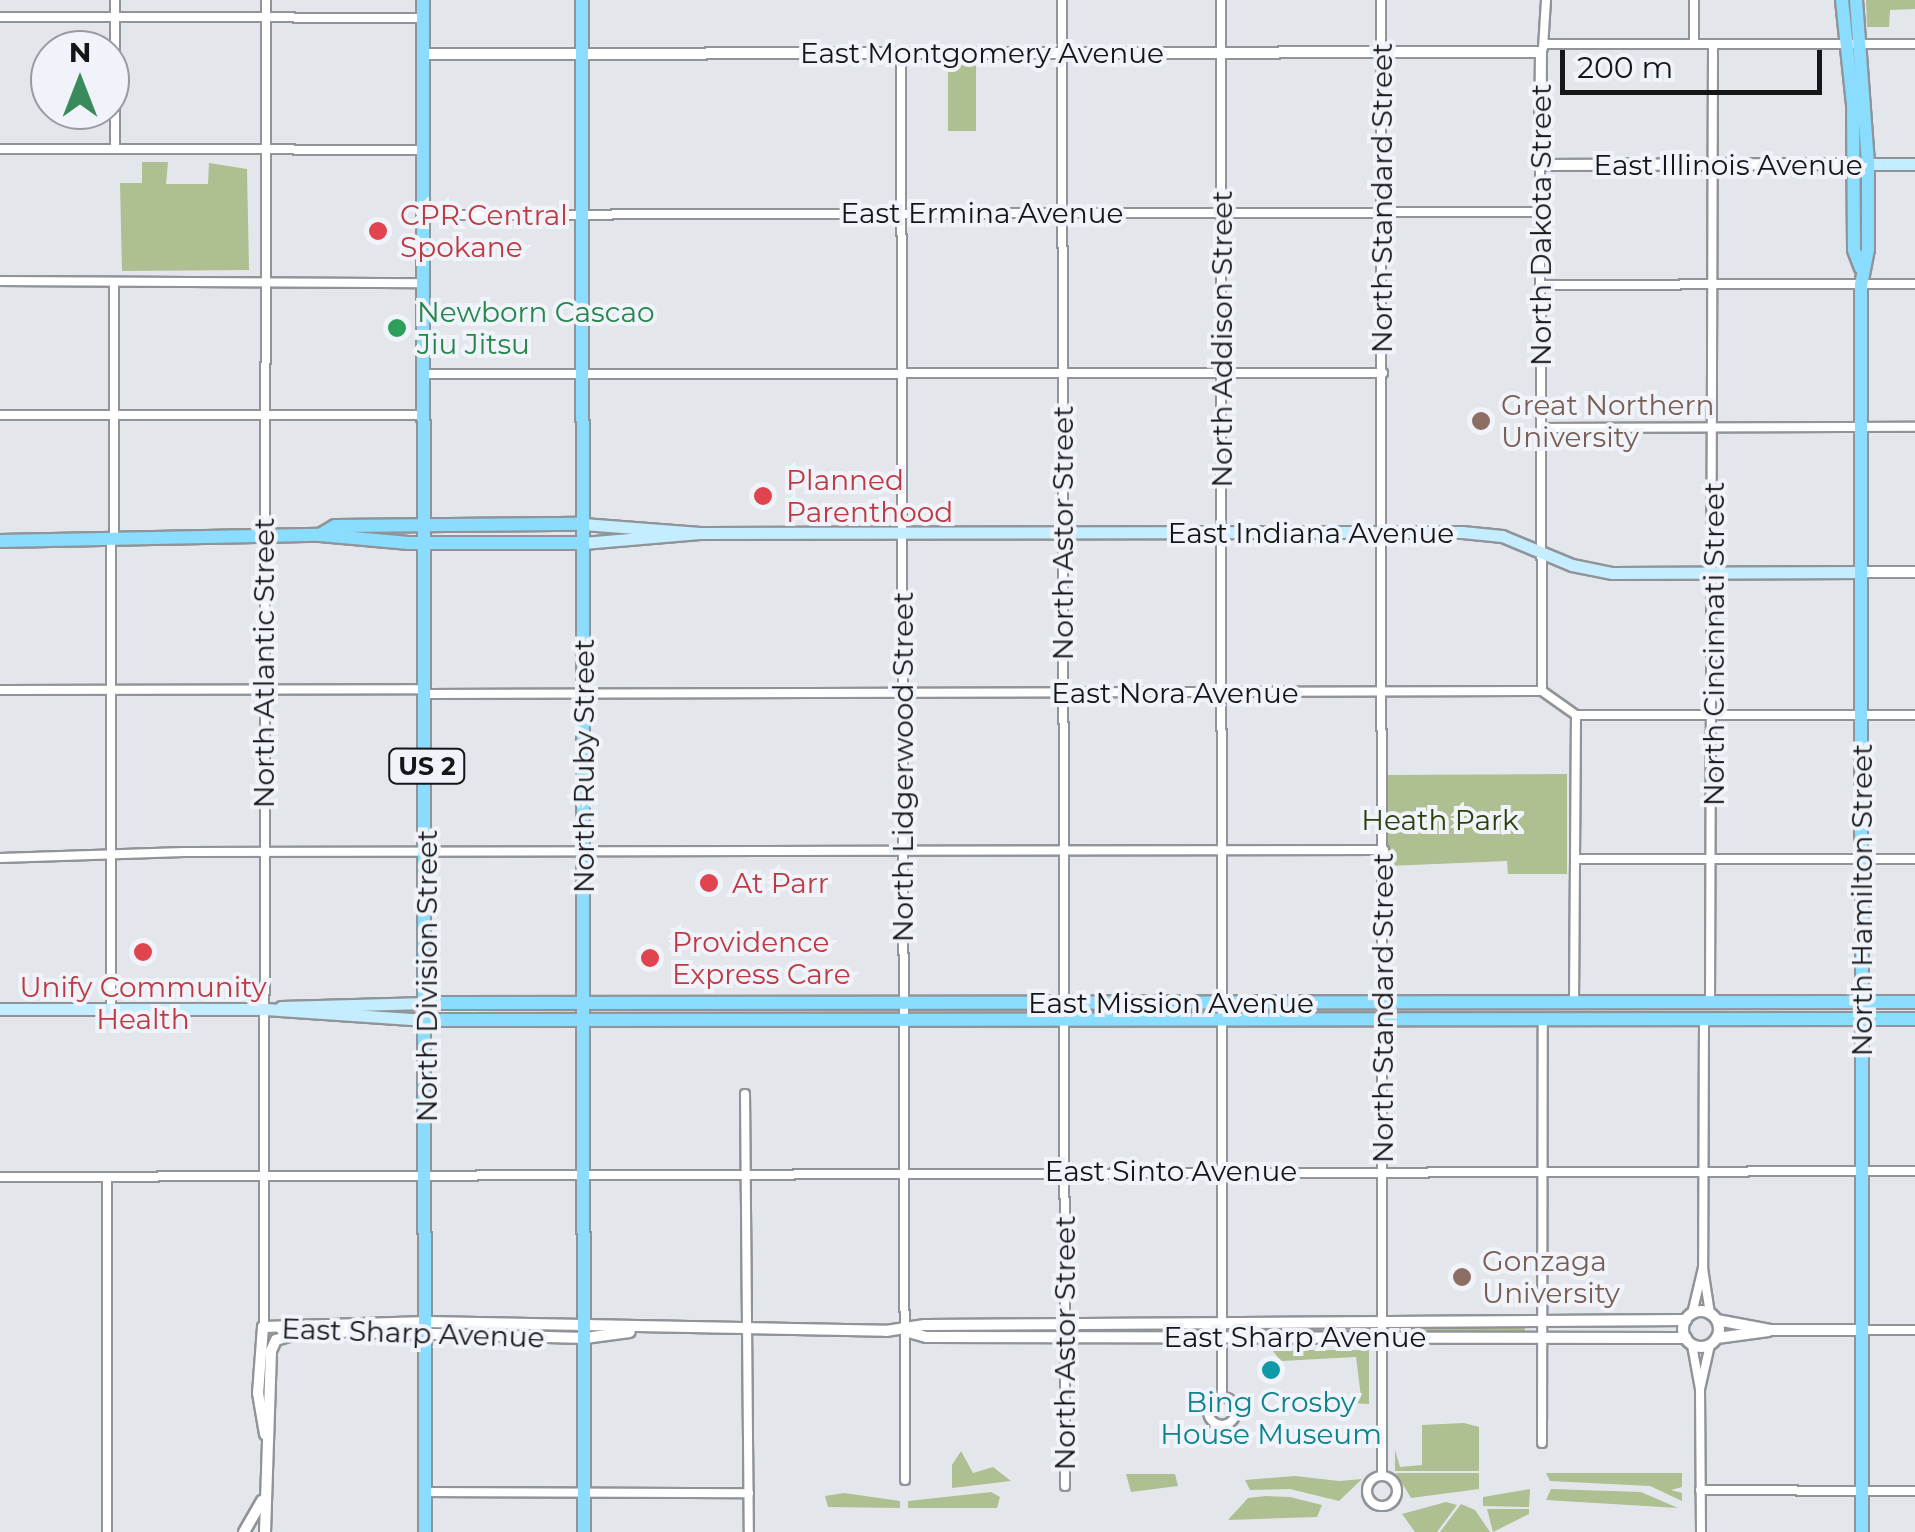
<!DOCTYPE html>
<style>
body{margin:0}
#map{position:relative;width:1915px;height:1532px;overflow:hidden;background:#e3e7ec;font-family:Montserrat,sans-serif}
div>[style]{position:absolute}
[style*='--x']{left:calc(var(--x)*1px);top:calc(var(--y)*1px);width:calc(var(--w)*1px);rotate:calc(var(--a)*1deg)}
.green>*{inset:0;background:#aebf91;transform-origin:0 0}
.roads{filter:drop-shadow(2px 0 #909499) drop-shadow(-2px 0 #909499) drop-shadow(0 2px #909499) drop-shadow(0 -2px #909499)}
.minor>*{height:8px;margin:-4px;padding:0 4px;transform-origin:4px;border-radius:4px;background:#fff}
.minor>.ring{margin:-4px;padding:0;box-sizing:content-box;background:none;border:8px solid #fff;border-radius:50%}
.tertiary>*{height:10px;margin:-5px;padding:0 5px;transform-origin:5px;border-radius:5px;background:#fff}
.tertiary>.ring{margin:-5px;padding:0;box-sizing:content-box;background:none;border:10px solid #fff;border-radius:50%}
.secondary>*{height:11px;margin:-5.5px;padding:0 5.5px;transform-origin:5.5px;border-radius:5.5px;background:#c4eeff}
.primary>*{height:12px;margin:-6px;padding:0 6px;transform-origin:6px;border-radius:6px;background:#8addfe}
.dots>*{width:28px;height:28px;translate:-50% -50%;box-sizing:border-box;border:5px solid #f0f4fa;border-radius:50%}
span{translate:-50% -50%;white-space:nowrap;text-align:center;line-height:1.15;-webkit-text-stroke:8px #f0f4fa;paint-order:stroke}
.shield-label span{padding:2px 8px;background:#f0f4fa;border:2px solid;border-radius:8px;-webkit-text-stroke-width:0}
.shield-label{font-size:25px;color:#141617;font-weight:700}
.street-label{font-size:28px;color:#141617}
.health-label{font-size:28px;color:#be3a42}
.left{translate:0 -50%;text-align:left}
.leisure-label{font-size:28px;color:#27864d}
.education-label{font-size:28px;color:#785e54}
.park-label{font-size:28px;color:#303e0b}
.culture-label{font-size:28px;color:#0d838f}
.north{position:absolute;left:30px;top:30px;width:100px;height:100px;box-sizing:border-box;background:#f0f4fa;border:2px solid #989b9f;border-radius:50%;rotate:0deg;font-size:28px;font-weight:700;line-height:40px;text-align:center;color:#141617}
.north::after{content:'';display:block;margin:auto;width:35px;height:45px;background:#3a8b5c;clip-path:polygon(50% 0,100% 100%,50% 72%,0 100%)}
.scale{position:absolute;left:1560px;top:50px;width:262px;height:45px;box-sizing:border-box;border:5px solid #141617;border-top:0;padding-left:12px;font-size:30px;line-height:35px;white-space:nowrap;color:#141617;-webkit-text-stroke:8px #f0f4fa;paint-order:stroke}
</style>
<div id="map">
<div class="green">
<div style="clip-path:polygon(1866px 0,1915px 0,1915px 9px,1890px 10px,1889px 27px,1867px 27px)"></div>
<div style="left:948px;top:64px;width:28px;height:67px"></div>
<div style="clip-path:polygon(142px 162px,168px 162px,166px 184px,208px 184px,209px 163px,247px 169px,249px 270px,122px 271px,120px 183px,142px 183px)"></div>
<div style="clip-path:polygon(1567px 774px,1567px 874px,1508px 874px,1507px 861px,1388px 866px,1388px 775px)"></div>
<div style="left:1525px;top:1327px;width:6px;height:124px;rotate:90deg"></div>
<div style="clip-path:polygon(1272px 1350px,1369px 1350px,1369px 1404px,1351px 1403px,1361px 1397px,1356px 1357px,1281px 1361px)"></div>
<div style="clip-path:polygon(1464px 1423px,1479px 1427px,1479px 1471px,1395px 1471px,1395px 1450px,1400px 1467px,1422px 1465px,1422px 1425px)"></div>
<div style="clip-path:polygon(961px 1451px,973px 1473px,993px 1467px,1011px 1481px,952px 1488px,952px 1465px)"></div>
<div style="clip-path:polygon(1396px 1473px,1479px 1473px,1479px 1489px,1411px 1498px)"></div>
<div style="clip-path:polygon(1546px 1473px,1682px 1473px,1682px 1487px,1671px 1490px,1682px 1493px,1682px 1501px,1650px 1486px,1550px 1481px)"></div>
<div style="clip-path:polygon(1126px 1474px,1175px 1474px,1178px 1486px,1131px 1492px)"></div>
<div style="clip-path:polygon(1295px 1476px,1339px 1481px,1362px 1479px,1339px 1501px,1290px 1489px,1250px 1490px,1245px 1480px)"></div>
<div style="clip-path:polygon(1530px 1489px,1529px 1507px,1483px 1506px,1483px 1497px)"></div>
<div style="clip-path:polygon(1551px 1489px,1641px 1492px,1678px 1508px,1546px 1500px)"></div>
<div style="clip-path:polygon(991px 1492px,1000px 1497px,997px 1508px,908px 1508px,908px 1501px)"></div>
<div style="clip-path:polygon(844px 1493px,900px 1501px,900px 1508px,828px 1507px,825px 1496px)"></div>
<div style="clip-path:polygon(1266px 1496px,1290px 1497px,1322px 1505px,1317px 1517px,1228px 1520px,1248px 1498px)"></div>
<div style="clip-path:polygon(1446px 1502px,1457px 1505px,1437px 1532px,1415px 1532px,1402px 1514px)"></div>
<div style="clip-path:polygon(1461px 1504px,1475px 1510px,1490px 1532px,1440px 1532px)"></div>
<div style="clip-path:polygon(1487px 1509px,1529px 1509px,1529px 1514px,1493px 1532px)"></div>
</div>
<div class="roads">
<div class="minor">
<div style="--x:115;--y:0;--w:149;--a:90"></div>
<div style="--x:1062;--y:0;--w:1486;--a:89.88"></div>
<div style="--x:1221;--y:0;--w:1397;--a:89.96"></div>
<div style="--x:1381;--y:0;--w:1475;--a:89.96"></div>
<div style="--x:0;--y:17;--w:424;--a:0.1"></div>
<div style="--x:1545;--y:44;--w:370;--a:0"></div>
<div style="--x:1694;--y:44;--w:44;--a:-90"></div>
<div style="--x:1543;--y:48;--w:48;--a:-86.4"></div>
<div style="--x:901;--y:53;--w:1427;--a:89.84"></div>
<div style="--x:0;--y:149;--w:424;--a:0.1"></div>
<div style="--x:1540;--y:165;--w:526;--a:89.78"></div>
<div style="--x:424;--y:215;--w:1117;--a:-0.15"></div>
<div style="--x:0;--y:281;--w:424;--a:0.3"></div>
<div style="--x:114;--y:282;--w:258;--a:90"></div>
<div style="--x:1541;--y:285;--w:374;--a:-0.2"></div>
<div style="--x:425;--y:374;--w:958;--a:-0.06"></div>
<div style="--x:0;--y:415;--w:425;--a:0"></div>
<div style="--x:1541;--y:428;--w:374;--a:-0.2"></div>
<div style="--x:0;--y:690;--w:426;--a:-0.1"></div>
<div style="--x:426;--y:694;--w:1116;--a:-0.15"></div>
<div style="--x:1542;--y:691;--w:42;--a:35.2"></div>
<div style="--x:1576;--y:715;--w:339;--a:0"></div>
<div style="--x:0;--y:858;--w:184;--a:-1.9"></div>
<div style="--x:184;--y:852;--w:1200;--a:-0.1"></div>
<div style="--x:1575;--y:859;--w:340;--a:0"></div>
<div style="--x:1574;--y:1002;--w:287;--a:-89.6"></div>
<div style="--x:1710;--y:1003;--w:959;--a:-89.82"></div>
<div style="--x:111;--y:1008;--w:468;--a:-90"></div>
<div style="--x:1704;--y:1019;--w:249;--a:90.2"></div>
<div style="--x:1703;--y:1268;--w:47;--a:81.3"></div>
<div style="--x:745;--y:1094;--w:438;--a:89.5"></div>
<div style="--x:0;--y:1177;--w:1915;--a:-0.18"></div>
<div style="--x:1692;--y:1314;--w:47;--a:-76.6"></div>
<div style="--x:264;--y:1330;--w:1330;--a:-89.91"></div>
<div style="--x:1864;--y:1330;--w:51;--a:0"></div>
<div style="--x:1692;--y:1345;--w:45;--a:79.7"></div>
<div class="ring" style="left:1208px;top:1397px;width:20px;height:20px"></div>
<div style="--x:1542;--y:1443;--w:424;--a:-89.9"></div>
<div class="ring" style="left:1367px;top:1476px;width:22px;height:22px"></div>
<div style="--x:1700;--y:1490;--w:215;--a:0.3"></div>
<div style="--x:425;--y:1492;--w:324;--a:0.2"></div>
<div style="--x:107;--y:1532;--w:355;--a:-90"></div>
<div style="--x:1701;--y:1532;--w:143;--a:-90.4"></div>
<div style="--x:1700;--y:1389;--w:45;--a:-77.2"></div>
</div>
<div class="tertiary">
<div style="--x:424;--y:54;--w:1117;--a:-0.1"></div>
<div style="--x:1541;--y:52;--w:113;--a:90.5"></div>
<div style="--x:1540;--y:165;--w:314;--a:-0.2"></div>
<div style="--x:1863;--y:572;--w:52;--a:0"></div>
<div class="ring" style="left:1683px;top:1311px;width:26px;height:26px"></div>
<div style="--x:1717;--y:1320;--w:54;--a:10.7"></div>
<div style="--x:1770;--y:1330;--w:94;--a:0"></div>
<div style="--x:263;--y:1327;--w:163;--a:-1.8"></div>
<div style="--x:426;--y:1322;--w:460;--a:1.1"></div>
<div style="--x:886;--y:1331;--w:39;--a:-9"></div>
<div style="--x:925;--y:1325;--w:761;--a:-0.38"></div>
<div style="--x:263;--y:1327;--w:66;--a:94.3"></div>
<div style="--x:258;--y:1393;--w:42;--a:80.3"></div>
<div style="--x:282;--y:1330;--w:303;--a:1.5"></div>
<div style="--x:585;--y:1338;--w:45;--a:-7.6"></div>
<div style="--x:905;--y:1331;--w:22;--a:16"></div>
<div style="--x:926;--y:1337;--w:760;--a:0.08"></div>
<div style="--x:1717;--y:1338;--w:52;--a:-7.7"></div>
<div style="--x:244;--y:1532;--w:36;--a:-60"></div>
<div style="--x:265;--y:1532;--w:181;--a:-88.1"></div>
<div style="--x:271;--y:1351;--w:12;--a:-66"></div>
<div style="--x:276;--y:1340;--w:17;--a:-17"></div>
</div>
<div class="secondary">
<div style="--x:1863;--y:164;--w:52;--a:0"></div>
<div style="--x:583;--y:524;--w:117;--a:4.4"></div>
<div style="--x:700;--y:533;--w:762;--a:-0.08"></div>
<div style="--x:1462;--y:532;--w:40;--a:5.7"></div>
<div style="--x:1502;--y:536;--w:76;--a:22.5"></div>
<div style="--x:1572;--y:565;--w:41;--a:11.3"></div>
<div style="--x:1612;--y:573;--w:251;--a:-0.2"></div>
<div style="--x:583;--y:543;--w:117;--a:-4.9"></div>
<div style="--x:281;--y:1007;--w:145;--a:-1.6"></div>
<div style="--x:0;--y:1009;--w:265;--a:0"></div>
<div style="--x:265;--y:1009;--w:161;--a:3.9"></div>
</div>
<div class="primary">
<div style="--x:423;--y:0;--w:1532;--a:89.93"></div>
<div style="--x:582;--y:0;--w:1532;--a:89.93"></div>
<div style="--x:1842;--y:0;--w:105;--a:84"></div>
<div style="--x:1853;--y:104;--w:146;--a:89.6"></div>
<div style="--x:1854;--y:250;--w:19;--a:69"></div>
<div style="--x:1856;--y:0;--w:164;--a:85.8"></div>
<div style="--x:1868;--y:164;--w:85;--a:90"></div>
<div style="--x:1868;--y:249;--w:36;--a:101"></div>
<div style="--x:1861;--y:284;--w:1248;--a:89.95"></div>
<div style="--x:320;--y:535;--w:17;--a:-31"></div>
<div style="--x:335;--y:526;--w:248;--a:-0.5"></div>
<div style="--x:0;--y:541;--w:320;--a:-1.1"></div>
<div style="--x:320;--y:535;--w:89;--a:5.1"></div>
<div style="--x:409;--y:543;--w:174;--a:0"></div>
<div style="--x:426;--y:1003;--w:1489;--a:-0.04"></div>
<div style="--x:426;--y:1020;--w:1489;--a:-0.04"></div>
</div>
</div>
<div class="dots">
<div style="left:378px;top:231px;background:#e0444e"></div>
<div style="left:397px;top:328px;background:#2e9e5b"></div>
<div style="left:1481px;top:421px;background:#8d6e63"></div>
<div style="left:763px;top:496px;background:#e0444e"></div>
<div style="left:709px;top:883px;background:#e0444e"></div>
<div style="left:143px;top:952px;background:#e0444e"></div>
<div style="left:650px;top:958px;background:#e0444e"></div>
<div style="left:1462px;top:1277px;background:#8d6e63"></div>
<div style="left:1271px;top:1370px;background:#0f9aa8"></div>
</div>
<div class="shield-label">
<span style="left:427px;top:766px">US 2</span>
</div>
<div class="street-label">
<span style="left:982px;top:53px">East Montgomery Avenue</span>
<span style="left:1728px;top:165px">East Illinois Avenue</span>
<span style="left:1382px;top:198px;rotate:-90deg">North Standard Street</span>
<span style="left:982px;top:213px">East Ermina Avenue</span>
<span style="left:1541px;top:225px;rotate:-90deg">North Dakota Street</span>
<span style="left:1222px;top:339px;rotate:-90deg">North Addison Street</span>
<span style="left:1063px;top:533px;rotate:-90deg">North Astor Street</span>
<span style="left:1311px;top:533px">East Indiana Avenue</span>
<span style="left:1714px;top:644px;rotate:-90deg">North Cincinnati Street</span>
<span style="left:264px;top:663px;rotate:-90deg">North Atlantic Street</span>
<span style="left:1175px;top:693px">East Nora Avenue</span>
<span style="left:584px;top:766px;rotate:-90deg">North Ruby Street</span>
<span style="left:903px;top:767px;rotate:-90deg">North Lidgerwood Street</span>
<span style="left:1862px;top:900px;rotate:-90deg">North Hamilton Street</span>
<span style="left:427px;top:976px;rotate:-90deg">North Division Street</span>
<span style="left:1171px;top:1003px">East Mission Avenue</span>
<span style="left:1383px;top:1008px;rotate:-90deg">North Standard Street</span>
<span style="left:1171px;top:1171px">East Sinto Avenue</span>
<span style="left:413px;top:1333px;rotate:2deg">East Sharp Avenue</span>
<span style="left:1295px;top:1337px">East Sharp Avenue</span>
<span style="left:1065px;top:1343px;rotate:-90deg">North Astor Street</span>
</div>
<div class="health-label">
<span class="left" style="left:400px;top:231px">CPR Central<br>Spokane</span>
<span class="left" style="left:786px;top:496px">Planned<br>Parenthood</span>
<span class="left" style="left:732px;top:883px">At Parr</span>
<span class="left" style="left:672px;top:958px">Providence<br>Express Care</span>
<span style="left:143px;top:1003px">Unify Community<br>Health</span>
</div>
<div class="leisure-label">
<span class="left" style="left:417px;top:328px">Newborn Cascao<br>Jiu Jitsu</span>
</div>
<div class="education-label">
<span class="left" style="left:1501px;top:421px">Great Northern<br>University</span>
<span class="left" style="left:1482px;top:1277px">Gonzaga<br>University</span>
</div>
<div class="park-label">
<span style="left:1440px;top:820px">Heath Park</span>
</div>
<div class="culture-label">
<span style="left:1271px;top:1418px">Bing Crosby<br>House Museum</span>
</div>
<div class="north">N</div>
<div class="scale">200 m</div>
</div>
